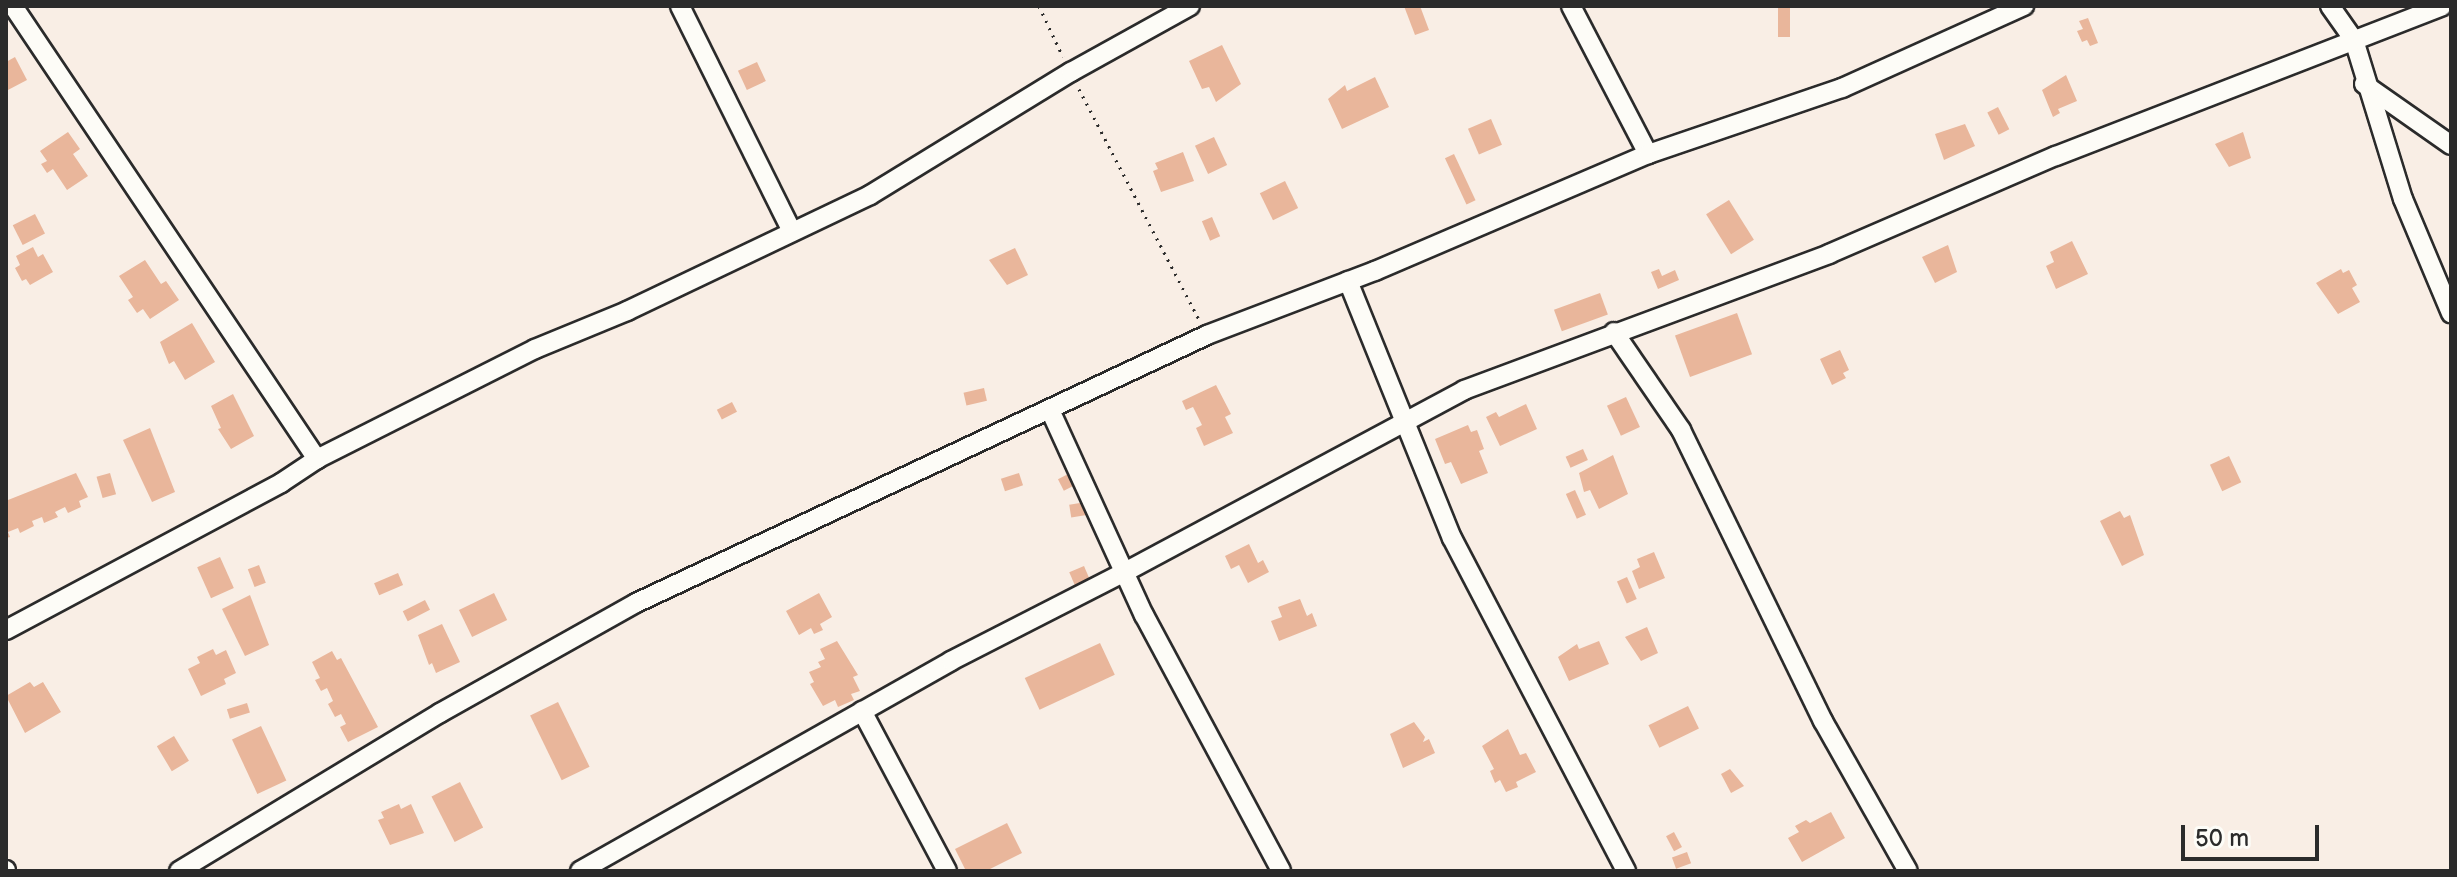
<!DOCTYPE html>
<style>
body{margin:0}
#map{position:relative;width:2457px;height:877px;overflow:hidden;background:#f9eee5;font-family:"Balsamiq Sans",sans-serif}
div>[style]{position:absolute}
[style*='--x']{left:calc(var(--x)*1px);top:calc(var(--y)*1px);width:calc(var(--w)*1px);rotate:calc(var(--a)*1deg)}
.building>*{inset:0;background:#e9b69b;transform-origin:0 0}
.path>*{height:3px;margin-top:-1.5px;transform-origin:0;background:repeating-linear-gradient(90deg,#2b2b2b 0 2px,transparent 0 8px)}
.roads{filter:drop-shadow(2px 0 #2b2b2b) drop-shadow(-2px 0 #2b2b2b) drop-shadow(0 2px #2b2b2b) drop-shadow(0 -2px #2b2b2b)}
.street>*{height:18px;margin:-9px;padding:0 9px;transform-origin:9px;border-radius:9px;background:#fdfcf7}
span{translate:-50% -50%;white-space:nowrap;text-align:center;line-height:1.15;-webkit-text-stroke:6px #fdfcf7;paint-order:stroke}
.frame{position:absolute;inset:0;border:8px solid #2b2b2b;pointer-events:none}
.scale{position:absolute;left:2181px;top:825px;width:138px;height:36px;box-sizing:border-box;border:4px solid #2b2b2b;border-top:0;padding-left:10px;font-size:24px;line-height:28px;white-space:nowrap;color:#2b2b2b;-webkit-text-stroke:6px #fdfcf7;paint-order:stroke}
</style>
<div id="map">
<div class="building">
<div style="clip-path:polygon(1404px 6px,1420px 6px,1429px 30px,1415px 35px)"></div>
<div style="left:1778px;top:6px;width:12px;height:31px"></div>
<div style="clip-path:polygon(2088px 18px,2098px 43px,2090px 46px,2087px 40px,2082px 42px,2077px 31px,2083px 29px,2079px 21px)"></div>
<div style="clip-path:polygon(1222px 45px,1241px 84px,1216px 102px,1209px 87px,1202px 89px,1189px 61px)"></div>
<div style="clip-path:polygon(15px 57px,27px 80px,6px 91px,6px 62px)"></div>
<div style="left:757px;top:62px;width:21px;height:21px;rotate:65deg"></div>
<div style="clip-path:polygon(2066px 75px,2077px 101px,2058px 109px,2060px 113px,2053px 117px,2042px 90px)"></div>
<div style="clip-path:polygon(1375px 77px,1389px 107px,1342px 129px,1328px 99px,1345px 85px,1347px 91px)"></div>
<div style="left:1998px;top:107px;width:25px;height:12px;rotate:63deg"></div>
<div style="left:1491px;top:119px;width:28px;height:25px;rotate:67deg"></div>
<div style="clip-path:polygon(1965px 124px,1975px 146px,1944px 160px,1935px 134px)"></div>
<div style="clip-path:polygon(68px 132px,80px 149px,73px 154px,88px 176px,67px 190px,53px 169px,47px 173px,41px 164px,47px 161px,40px 151px)"></div>
<div style="clip-path:polygon(2243px 132px,2251px 158px,2229px 167px,2215px 144px)"></div>
<div style="left:1214px;top:137px;width:31px;height:21px;rotate:65deg"></div>
<div style="clip-path:polygon(1183px 152px,1194px 181px,1161px 192px,1153px 171px,1158px 169px,1155px 163px)"></div>
<div style="left:1454px;top:154px;width:51px;height:10px;rotate:65deg"></div>
<div style="left:1285px;top:181px;width:30px;height:28px;rotate:64deg"></div>
<div style="left:1729px;top:200px;width:47px;height:27px;rotate:58deg"></div>
<div style="left:35px;top:214px;width:22px;height:25px;rotate:63deg"></div>
<div style="left:1212px;top:217px;width:21px;height:11px;rotate:67deg"></div>
<div style="clip-path:polygon(2072px 241px,2088px 274px,2056px 289px,2046px 266px,2054px 262px,2050px 252px)"></div>
<div style="clip-path:polygon(1948px 245px,1957px 272px,1935px 283px,1922px 257px)"></div>
<div style="clip-path:polygon(33px 247px,38px 257px,43px 254px,53px 272px,30px 285px,26px 279px,22px 281px,15px 268px,20px 265px,16px 256px)"></div>
<div style="clip-path:polygon(1015px 248px,1028px 275px,1007px 285px,989px 260px)"></div>
<div style="clip-path:polygon(145px 260px,161px 284px,166px 281px,179px 300px,150px 319px,143px 309px,137px 313px,128px 300px,133px 297px,119px 276px)"></div>
<div style="clip-path:polygon(1659px 269px,1662px 276px,1675px 270px,1679px 280px,1658px 289px,1651px 272px)"></div>
<div style="clip-path:polygon(2341px 269px,2343px 273px,2349px 270px,2357px 285px,2352px 288px,2360px 302px,2338px 314px,2316px 283px)"></div>
<div style="left:1600px;top:293px;width:23px;height:49px;rotate:70deg"></div>
<div style="left:1737px;top:313px;width:44px;height:66px;rotate:70deg"></div>
<div style="clip-path:polygon(192px 323px,215px 362px,185px 380px,174px 361px,169px 364px,160px 342px)"></div>
<div style="clip-path:polygon(1840px 350px,1849px 370px,1843px 373px,1846px 378px,1832px 385px,1820px 359px)"></div>
<div style="clip-path:polygon(1216px 385px,1231px 414px,1225px 417px,1233px 433px,1204px 446px,1196px 428px,1202px 425px,1193px 407px,1186px 410px,1182px 401px)"></div>
<div style="left:984px;top:388px;width:13px;height:21px;rotate:77deg"></div>
<div style="clip-path:polygon(233px 394px,254px 436px,231px 449px,218px 429px,221px 428px,211px 406px)"></div>
<div style="left:1626px;top:397px;width:33px;height:21px;rotate:65deg"></div>
<div style="left:732px;top:402px;width:11px;height:17px;rotate:63deg"></div>
<div style="clip-path:polygon(1526px 404px,1537px 429px,1500px 446px,1486px 417px,1496px 412px,1499px 417px)"></div>
<div style="clip-path:polygon(1468px 425px,1471px 432px,1477px 430px,1484px 449px,1479px 451px,1488px 473px,1461px 484px,1451px 462px,1445px 464px,1435px 439px)"></div>
<div style="clip-path:polygon(150px 428px,175px 492px,152px 502px,123px 440px)"></div>
<div style="left:1583px;top:449px;width:12px;height:19px;rotate:66deg"></div>
<div style="clip-path:polygon(1613px 455px,1628px 494px,1599px 509px,1590px 490px,1584px 492px,1579px 473px)"></div>
<div style="left:2229px;top:456px;width:29px;height:21px;rotate:65deg"></div>
<div style="left:1074px;top:471px;width:13px;height:18px;rotate:63deg"></div>
<div style="clip-path:polygon(76px 473px,88px 497px,79px 501px,81px 507px,68px 513px,65px 507px,55px 512px,58px 517px,44px 523px,42px 517px,32px 521px,34px 526px,20px 533px,18px 528px,8px 532px,10px 537px,6px 538px,8px 500px)"></div>
<div style="left:110px;top:473px;width:22px;height:14px;rotate:74deg"></div>
<div style="left:1019px;top:473px;width:13px;height:19px;rotate:72deg"></div>
<div style="left:1575px;top:490px;width:27px;height:10px;rotate:66deg"></div>
<div style="left:1086px;top:502px;width:13px;height:17px;rotate:81deg"></div>
<div style="clip-path:polygon(2120px 511px,2124px 518px,2130px 515px,2144px 555px,2122px 566px,2100px 521px)"></div>
<div style="clip-path:polygon(1249px 544px,1258px 563px,1263px 560px,1269px 572px,1248px 583px,1239px 565px,1231px 569px,1225px 556px)"></div>
<div style="clip-path:polygon(1654px 552px,1665px 578px,1639px 589px,1632px 571px,1640px 567px,1637px 559px)"></div>
<div style="left:220px;top:557px;width:34px;height:25px;rotate:66deg"></div>
<div style="left:259px;top:565px;width:19px;height:12px;rotate:69deg"></div>
<div style="left:1084px;top:566px;width:15px;height:16px;rotate:67deg"></div>
<div style="left:398px;top:573px;width:13px;height:26px;rotate:67deg"></div>
<div style="left:1627px;top:577px;width:24px;height:11px;rotate:66deg"></div>
<div style="left:494px;top:593px;width:30px;height:39px;rotate:64deg"></div>
<div style="clip-path:polygon(819px 593px,832px 617px,820px 624px,823px 630px,814px 634px,811px 628px,799px 635px,786px 611px)"></div>
<div style="clip-path:polygon(250px 595px,269px 645px,245px 656px,222px 609px)"></div>
<div style="clip-path:polygon(1300px 599px,1307px 616px,1312px 613px,1317px 626px,1279px 641px,1271px 621px,1282px 617px,1278px 607px)"></div>
<div style="left:425px;top:600px;width:11px;height:25px;rotate:63deg"></div>
<div style="clip-path:polygon(442px 624px,460px 662px,436px 673px,432px 663px,429px 665px,418px 635px)"></div>
<div style="clip-path:polygon(1647px 627px,1658px 653px,1641px 661px,1625px 637px)"></div>
<div style="clip-path:polygon(837px 641px,858px 675px,853px 677px,860px 691px,851px 694px,854px 700px,838px 707px,835px 700px,823px 706px,810px 684px,814px 682px,809px 672px,821px 667px,818px 662px,825px 659px,820px 649px)"></div>
<div style="clip-path:polygon(1599px 641px,1609px 664px,1569px 681px,1558px 657px,1577px 644px,1579px 649px)"></div>
<div style="left:1100px;top:643px;width:35px;height:83px;rotate:65deg"></div>
<div style="clip-path:polygon(213px 649px,216px 655px,226px 650px,236px 673px,224px 679px,226px 684px,201px 696px,188px 669px,200px 663px,197px 657px)"></div>
<div style="clip-path:polygon(332px 651px,337px 660px,341px 658px,378px 727px,348px 742px,340px 727px,346px 724px,341px 714px,335px 717px,328px 704px,333px 701px,327px 688px,321px 691px,315px 680px,320px 678px,312px 662px)"></div>
<div style="clip-path:polygon(30px 682px,34px 687px,43px 682px,61px 712px,25px 733px,6px 696px)"></div>
<div style="left:558px;top:702px;width:72px;height:31px;rotate:64deg"></div>
<div style="left:247px;top:703px;width:10px;height:21px;rotate:73deg"></div>
<div style="left:1688px;top:706px;width:25px;height:44px;rotate:64deg"></div>
<div style="clip-path:polygon(1414px 722px,1425px 737px,1423px 742px,1429px 739px,1435px 753px,1403px 768px,1390px 734px)"></div>
<div style="left:261px;top:726px;width:60px;height:32px;rotate:65deg"></div>
<div style="clip-path:polygon(1508px 729px,1520px 755px,1526px 753px,1536px 772px,1516px 782px,1518px 787px,1506px 792px,1500px 780px,1495px 783px,1490px 771px,1494px 769px,1482px 746px)"></div>
<div style="left:174px;top:736px;width:29px;height:20px;rotate:59deg"></div>
<div style="clip-path:polygon(1730px 769px,1744px 786px,1731px 793px,1721px 774px)"></div>
<div style="left:460px;top:782px;width:51px;height:32px;rotate:63deg"></div>
<div style="clip-path:polygon(399px 804px,401px 809px,411px 804px,424px 833px,390px 845px,378px 820px,384px 818px,381px 812px)"></div>
<div style="clip-path:polygon(1831px 812px,1845px 838px,1802px 862px,1788px 838px,1799px 832px,1795px 826px,1806px 820px,1810px 823px)"></div>
<div style="clip-path:polygon(1007px 823px,1022px 853px,986px 871px,966px 871px,955px 849px)"></div>
<div style="left:1674px;top:832px;width:17px;height:9px;rotate:62deg"></div>
<div style="left:1687px;top:852px;width:12px;height:16px;rotate:70deg"></div>
</div>
<div class="path">
<div style="--x:1039;--y:6;--w:56;--a:64.8"></div>
<div style="--x:1079;--y:89;--w:260;--a:62.5"></div>
</div>
<div class="roads">
<div class="street">
<div style="--x:13;--y:6;--w:546;--a:56.14"></div>
<div style="--x:680;--y:6;--w:252;--a:63.6"></div>
<div style="--x:1571;--y:6;--w:167;--a:62.5"></div>
<div style="--x:2330;--y:6;--w:42;--a:54.8"></div>
<div style="--x:2354;--y:40;--w:166;--a:72.9"></div>
<div style="--x:2403;--y:199;--w:124;--a:67.2"></div>
<div style="--x:2364;--y:84;--w:106;--a:35"></div>
<div style="--x:1348;--y:281;--w:277;--a:68"></div>
<div style="--x:1452;--y:538;--w:376;--a:62.4"></div>
<div style="--x:1614;--y:332;--w:119;--a:55.6"></div>
<div style="--x:1681;--y:430;--w:324;--a:64"></div>
<div style="--x:1823;--y:721;--w:172;--a:60.5"></div>
<div style="--x:1050;--y:410;--w:226;--a:65.4"></div>
<div style="--x:1144;--y:615;--w:290;--a:61.8"></div>
<div style="--x:6;--y:630;--w:312;--a:-28.1"></div>
<div style="--x:281;--y:483;--w:43;--a:-33.7"></div>
<div style="--x:317;--y:459;--w:244;--a:-26.8"></div>
<div style="--x:535;--y:349;--w:100;--a:-22.4"></div>
<div style="--x:627;--y:311;--w:269;--a:-25.5"></div>
<div style="--x:870;--y:195;--w:236;--a:-31.5"></div>
<div style="--x:1071;--y:72;--w:136;--a:-29"></div>
<div style="--x:862;--y:711;--w:181;--a:62"></div>
<div style="--x:6;--y:870;--w:1;--a:90"></div>
<div style="--x:179;--y:871;--w:305;--a:-31.2"></div>
<div style="--x:440;--y:713;--w:225;--a:-29.3"></div>
<div style="--x:636;--y:603;--w:631;--a:-25.14"></div>
<div style="--x:1207;--y:335;--w:180;--a:-20.9"></div>
<div style="--x:1375;--y:271;--w:297;--a:-23.2"></div>
<div style="--x:1648;--y:154;--w:205;--a:-18.8"></div>
<div style="--x:1842;--y:88;--w:200;--a:-24.3"></div>
<div style="--x:580;--y:871;--w:426;--a:-29.5"></div>
<div style="--x:951;--y:661;--w:195;--a:-27.1"></div>
<div style="--x:1125;--y:572;--w:385;--a:-28.2"></div>
<div style="--x:1464;--y:390;--w:390;--a:-20.4"></div>
<div style="--x:1829;--y:254;--w:247;--a:-23.4"></div>
<div style="--x:2056;--y:156;--w:414;--a:-21.2"></div>
</div>
</div>
<div class="frame"></div>
<div class="scale">50 m</div>
</div>
